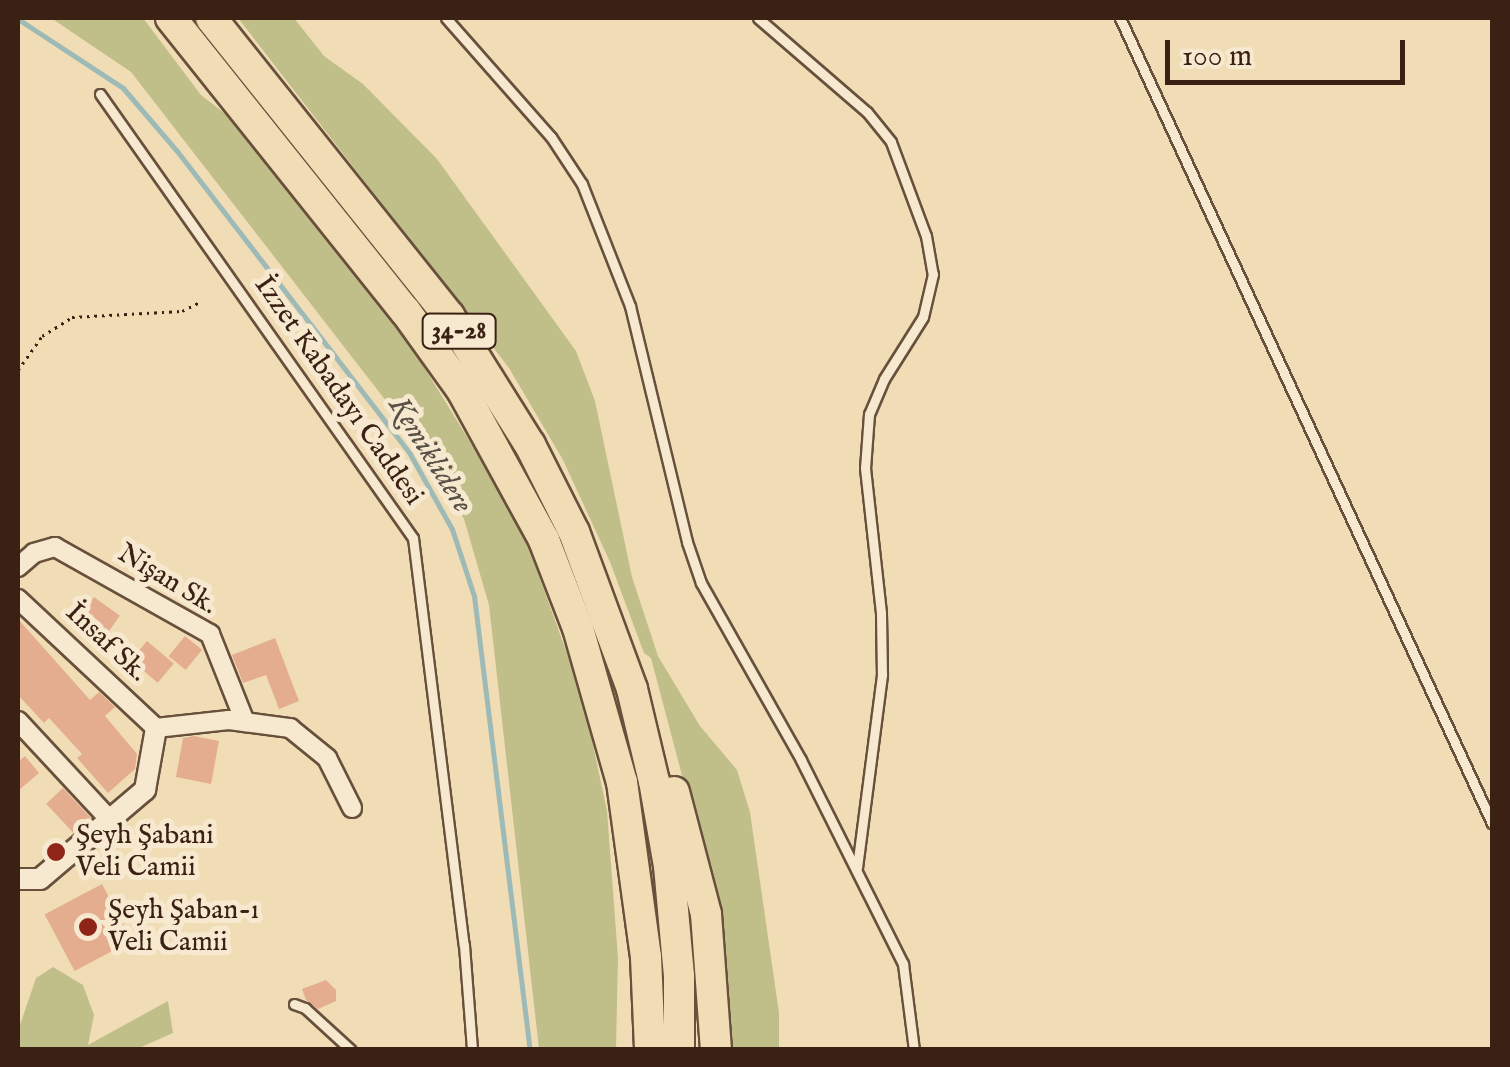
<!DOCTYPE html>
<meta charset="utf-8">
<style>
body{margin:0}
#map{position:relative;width:1510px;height:1067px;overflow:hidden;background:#f1ddb5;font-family:"IM FELL English",serif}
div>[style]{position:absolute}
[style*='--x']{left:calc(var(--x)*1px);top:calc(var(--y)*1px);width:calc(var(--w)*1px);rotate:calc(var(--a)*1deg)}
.green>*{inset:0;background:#c1bf89}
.stream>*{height:5px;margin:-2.5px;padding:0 2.5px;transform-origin:2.5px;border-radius:2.5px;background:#9dbab6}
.building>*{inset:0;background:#e4ad8f;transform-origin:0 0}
.path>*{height:2.5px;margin-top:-1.25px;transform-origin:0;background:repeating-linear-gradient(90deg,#3b2114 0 2.5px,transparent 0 7.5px)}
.roads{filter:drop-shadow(2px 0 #68503c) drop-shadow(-2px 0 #68503c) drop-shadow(0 2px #68503c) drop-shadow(0 -2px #68503c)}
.service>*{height:9px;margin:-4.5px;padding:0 4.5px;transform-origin:4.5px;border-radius:4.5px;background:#f6e9cf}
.minor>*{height:18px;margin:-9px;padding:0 9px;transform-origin:9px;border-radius:9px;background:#f6e9cf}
.tertiary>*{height:20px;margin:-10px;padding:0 10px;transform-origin:10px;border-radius:10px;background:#f6e9cf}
.motorway>*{height:30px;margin:-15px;padding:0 15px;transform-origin:15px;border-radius:15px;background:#f1ddb5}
.dots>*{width:28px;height:28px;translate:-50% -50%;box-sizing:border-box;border:5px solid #f6e9cf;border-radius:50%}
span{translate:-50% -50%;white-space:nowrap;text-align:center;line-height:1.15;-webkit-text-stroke:10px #f6e9cf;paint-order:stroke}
.shield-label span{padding:2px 8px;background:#f6e9cf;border:2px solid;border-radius:8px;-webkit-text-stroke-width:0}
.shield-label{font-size:25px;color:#3b2114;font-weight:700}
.street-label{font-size:28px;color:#3b2114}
.poi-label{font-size:28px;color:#3b2114}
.left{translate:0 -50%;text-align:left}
.water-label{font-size:30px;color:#584f45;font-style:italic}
.frame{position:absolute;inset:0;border:20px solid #3b2114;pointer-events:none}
.scale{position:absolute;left:1165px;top:40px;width:240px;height:45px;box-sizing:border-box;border:5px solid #3b2114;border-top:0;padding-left:12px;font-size:30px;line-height:35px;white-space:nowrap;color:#3b2114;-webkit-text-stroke:8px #f6e9cf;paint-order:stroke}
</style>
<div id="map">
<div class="green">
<div style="clip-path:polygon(51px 18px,143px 18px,201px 95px,236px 122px,408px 341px,520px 523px,583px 698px,607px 811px,618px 958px,616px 1049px,539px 1049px,489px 605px,464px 519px,407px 428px,131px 72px)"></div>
<div style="clip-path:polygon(238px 18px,294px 18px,324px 56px,363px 84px,437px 159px,576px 351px,595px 401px,632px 577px,658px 656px,700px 726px,737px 770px,750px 812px,779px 1013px,779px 1049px,729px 1049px,699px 840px,651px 658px,644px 653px,610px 562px,563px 460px,509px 368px)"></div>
<div style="clip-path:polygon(53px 967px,83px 985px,94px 1015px,88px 1045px,168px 1001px,173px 1033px,137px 1049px,18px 1049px,18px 1031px,36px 978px)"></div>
</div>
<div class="stream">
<div style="--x:18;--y:19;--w:126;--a:33.3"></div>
<div style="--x:123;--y:88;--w:83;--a:49.4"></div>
<div style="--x:177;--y:151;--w:382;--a:52.4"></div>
<div style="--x:410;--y:454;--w:86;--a:60.8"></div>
<div style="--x:452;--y:529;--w:71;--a:71.8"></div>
<div style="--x:474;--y:596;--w:457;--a:83"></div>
</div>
<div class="building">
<div style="left:94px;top:597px;width:32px;height:23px;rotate:36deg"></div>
<div style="clip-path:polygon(18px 619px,90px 700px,99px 692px,115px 707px,105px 716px,137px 754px,135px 769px,108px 793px,77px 758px,82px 754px,49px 718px,44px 723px,18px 695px)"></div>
<div style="left:185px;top:636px;width:22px;height:26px;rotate:39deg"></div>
<div style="clip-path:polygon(275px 638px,299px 701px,279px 709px,266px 675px,243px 683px,232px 655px)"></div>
<div style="left:147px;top:641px;width:35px;height:25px;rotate:40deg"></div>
<div style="clip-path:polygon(194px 736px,219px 741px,211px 784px,176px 777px,183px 738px)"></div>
<div style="clip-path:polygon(25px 756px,39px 773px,18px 791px,18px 762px)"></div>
<div style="left:63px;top:788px;width:41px;height:23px;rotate:47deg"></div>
<div style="left:102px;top:884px;width:64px;height:65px;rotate:62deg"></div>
<div style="clip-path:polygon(326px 980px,336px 990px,336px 1001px,318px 1009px,306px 1000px,302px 989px)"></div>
</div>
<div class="path">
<div style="--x:18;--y:370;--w:42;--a:-54.8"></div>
<div style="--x:42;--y:336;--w:36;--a:-32"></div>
<div style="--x:72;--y:317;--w:110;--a:-3.1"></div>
<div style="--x:182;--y:311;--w:18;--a:-27"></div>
</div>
<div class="roads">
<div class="service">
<div style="--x:446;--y:18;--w:159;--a:48.6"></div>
<div style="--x:551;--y:137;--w:56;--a:56.6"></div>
<div style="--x:582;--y:184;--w:131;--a:68.5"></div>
<div style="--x:630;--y:306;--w:243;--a:76.4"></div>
<div style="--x:687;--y:542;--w:43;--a:71.1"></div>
<div style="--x:701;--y:583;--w:203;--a:60.5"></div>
<div style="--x:801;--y:760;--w:228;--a:63.4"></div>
<div style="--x:903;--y:964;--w:87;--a:82.7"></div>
<div style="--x:758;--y:18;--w:144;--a:40.8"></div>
<div style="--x:867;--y:112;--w:38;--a:51"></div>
<div style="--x:891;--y:142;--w:100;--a:69.6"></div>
<div style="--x:926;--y:236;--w:39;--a:80"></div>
<div style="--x:933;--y:274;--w:44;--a:103.1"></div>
<div style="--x:923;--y:317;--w:73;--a:122.2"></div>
<div style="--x:884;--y:379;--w:38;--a:113"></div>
<div style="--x:869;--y:414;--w:54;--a:94.2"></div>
<div style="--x:865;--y:468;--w:146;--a:83.7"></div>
<div style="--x:881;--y:613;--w:62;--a:89.1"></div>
<div style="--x:882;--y:675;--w:194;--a:97.4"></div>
<div style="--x:1120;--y:18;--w:887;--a:65.2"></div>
<div style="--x:100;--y:94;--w:543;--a:54.82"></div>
<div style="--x:413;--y:538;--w:410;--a:82.9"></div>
<div style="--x:464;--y:945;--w:105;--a:85.6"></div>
<div style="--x:294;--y:1004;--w:12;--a:20"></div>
<div style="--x:305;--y:1008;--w:62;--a:42.4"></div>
</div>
<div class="minor">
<div style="--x:18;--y:567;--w:21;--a:-41"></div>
<div style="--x:34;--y:553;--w:22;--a:-16"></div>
<div style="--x:55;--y:547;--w:178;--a:29.3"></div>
<div style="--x:210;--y:634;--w:95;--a:68.3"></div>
<div style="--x:18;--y:599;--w:189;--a:43.1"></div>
<div style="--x:156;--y:728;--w:73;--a:-6.3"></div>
<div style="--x:229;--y:720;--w:62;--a:7.5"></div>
<div style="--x:290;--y:728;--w:48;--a:39"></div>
<div style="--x:327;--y:758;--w:56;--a:63.4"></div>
<div style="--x:18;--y:721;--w:135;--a:47.1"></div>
</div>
<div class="tertiary">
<div style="--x:18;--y:879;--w:22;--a:0"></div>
<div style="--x:40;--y:879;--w:138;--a:-40.3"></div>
<div style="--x:145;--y:790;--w:63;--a:-79.9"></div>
</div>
<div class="motorway">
<div style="--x:171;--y:18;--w:376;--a:51.4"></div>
<div style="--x:406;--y:312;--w:96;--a:54.3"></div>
<div style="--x:462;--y:390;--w:171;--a:61.3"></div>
<div style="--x:544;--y:540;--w:94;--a:68.9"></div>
<div style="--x:578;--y:628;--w:160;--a:74.1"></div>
<div style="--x:622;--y:782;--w:177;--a:82.2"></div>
<div style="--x:646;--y:957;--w:93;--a:87.5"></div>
<div style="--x:211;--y:18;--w:381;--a:51.4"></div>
<div style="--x:449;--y:316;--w:152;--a:57.9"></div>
<div style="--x:530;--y:445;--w:97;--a:63.2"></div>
<div style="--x:574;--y:532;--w:167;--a:69.7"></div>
<div style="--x:632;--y:689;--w:95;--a:76.6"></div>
<div style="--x:654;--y:781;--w:86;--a:80"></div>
<div style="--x:669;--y:866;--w:110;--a:84.8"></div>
<div style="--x:679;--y:976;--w:74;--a:90"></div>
<div style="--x:674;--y:792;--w:126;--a:75.3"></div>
<div style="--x:706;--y:914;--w:136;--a:85.8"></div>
</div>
</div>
<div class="dots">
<div style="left:56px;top:852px;background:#8f2418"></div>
<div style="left:88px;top:927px;background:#8f2418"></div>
</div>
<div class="shield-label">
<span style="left:459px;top:331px">34-28</span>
</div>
<div class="street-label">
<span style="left:338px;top:391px;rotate:55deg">İzzet Kabadayı Caddesi</span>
<span style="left:167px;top:580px;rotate:31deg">Nişan Sk.</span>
<span style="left:106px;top:643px;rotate:43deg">İnsaf Sk.</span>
</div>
<div class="poi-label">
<span class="left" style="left:76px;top:852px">Şeyh Şabani<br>Veli Camii</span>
<span class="left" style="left:108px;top:927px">Şeyh Şaban-ı<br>Veli Camii</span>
</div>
<div class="water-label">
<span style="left:430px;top:455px;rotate:58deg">Kemiklidere</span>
</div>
<div class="frame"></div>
<div class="scale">100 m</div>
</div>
